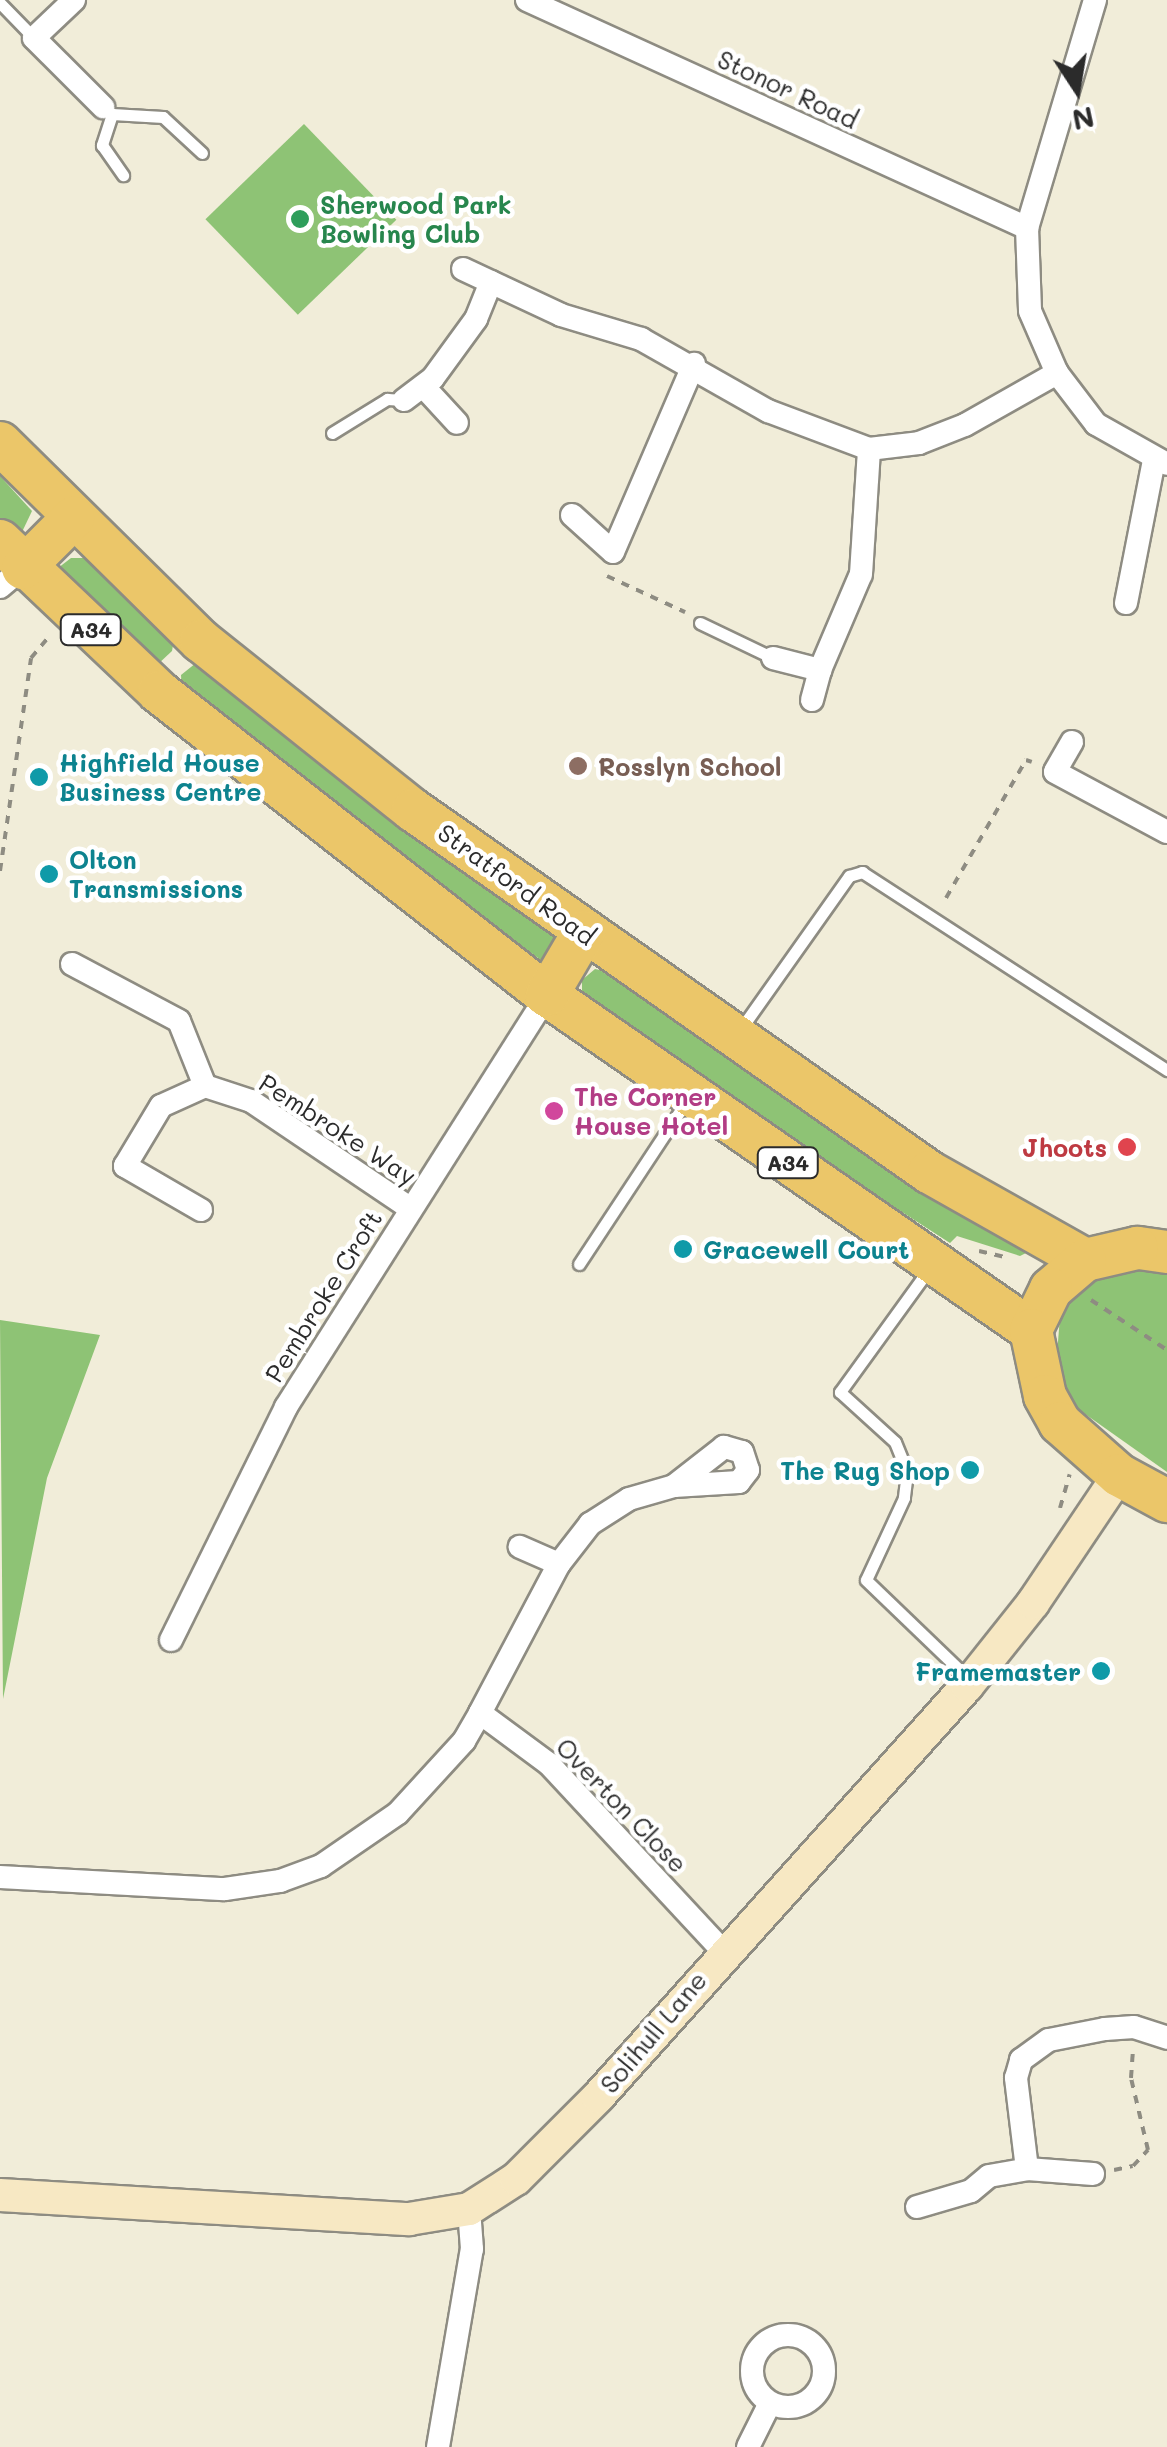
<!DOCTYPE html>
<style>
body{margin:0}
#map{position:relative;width:1167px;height:2447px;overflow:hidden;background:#f1edd9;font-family:Mali,sans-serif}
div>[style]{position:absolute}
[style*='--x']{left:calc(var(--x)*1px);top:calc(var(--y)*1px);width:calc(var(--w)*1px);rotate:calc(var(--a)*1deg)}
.green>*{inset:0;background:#8ec375;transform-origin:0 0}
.path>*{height:4px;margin-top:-2px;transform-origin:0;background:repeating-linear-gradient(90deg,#8e8c82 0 8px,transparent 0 16px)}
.roads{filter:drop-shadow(2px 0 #8e8c82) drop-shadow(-2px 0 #8e8c82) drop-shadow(0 2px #8e8c82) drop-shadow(0 -2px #8e8c82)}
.lane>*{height:11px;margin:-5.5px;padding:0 5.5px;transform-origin:5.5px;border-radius:5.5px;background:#fff}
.street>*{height:22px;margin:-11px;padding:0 11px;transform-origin:11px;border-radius:11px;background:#fff}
.street>.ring{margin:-11px;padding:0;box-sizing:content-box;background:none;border:22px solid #fff;border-radius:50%}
.secondary>*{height:32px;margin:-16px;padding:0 16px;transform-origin:16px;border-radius:16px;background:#f7e8c3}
.highway>*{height:42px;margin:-21px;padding:0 21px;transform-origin:21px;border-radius:21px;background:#ebc669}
.dots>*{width:28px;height:28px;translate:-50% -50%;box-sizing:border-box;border:5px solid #fff;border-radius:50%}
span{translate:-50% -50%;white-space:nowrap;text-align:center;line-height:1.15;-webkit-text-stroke:9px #fff;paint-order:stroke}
.shield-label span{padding:2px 8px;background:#fff;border:2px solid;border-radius:8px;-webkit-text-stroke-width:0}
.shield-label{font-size:22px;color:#2b2b2b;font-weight:700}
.street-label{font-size:25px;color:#2b2b2b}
.leisure-label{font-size:25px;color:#27864d;font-weight:700}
.left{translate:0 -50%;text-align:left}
.culture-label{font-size:25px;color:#0d838f;font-weight:700}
.right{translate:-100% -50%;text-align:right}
.education-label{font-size:25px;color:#785e54;font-weight:700}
.hotel-label{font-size:25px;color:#b23c85;font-weight:700}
.health-label{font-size:25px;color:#be3a42;font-weight:700}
.north{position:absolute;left:1027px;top:40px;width:100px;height:100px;-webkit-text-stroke:8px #fff;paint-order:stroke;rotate:168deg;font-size:28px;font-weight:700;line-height:40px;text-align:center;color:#2b2b2b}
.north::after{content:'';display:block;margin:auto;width:35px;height:45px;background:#2b2b2b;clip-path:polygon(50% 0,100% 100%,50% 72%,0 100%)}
</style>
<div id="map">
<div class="green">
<div style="left:304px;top:124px;width:133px;height:137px;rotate:46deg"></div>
<div style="clip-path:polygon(0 476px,32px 511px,22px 532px,11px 532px,0 519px)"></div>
<div style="clip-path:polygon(71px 558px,85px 558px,175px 634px,172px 651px,157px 665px,58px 568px)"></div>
<div style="clip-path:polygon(201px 659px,559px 934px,542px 961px,182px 694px,181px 675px)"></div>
<div style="clip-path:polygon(595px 969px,600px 970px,1028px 1252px,1020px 1256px,957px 1236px,950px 1243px,798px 1145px,582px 991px,582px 980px)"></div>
<div style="clip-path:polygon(1112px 1268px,1167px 1270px,1167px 1472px,1078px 1409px,1056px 1368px,1061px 1303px)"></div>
<div style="clip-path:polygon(0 1320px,100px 1335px,47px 1478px,3px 1699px)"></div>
</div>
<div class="path">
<div style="--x:607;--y:576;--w:86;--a:24.8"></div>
<div style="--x:0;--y:871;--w:215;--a:-81.7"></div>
<div style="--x:31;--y:658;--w:31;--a:-50"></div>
<div style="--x:946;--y:898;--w:160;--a:-59.9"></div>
<div style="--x:1026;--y:760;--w:6;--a:18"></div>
<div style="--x:979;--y:1251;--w:31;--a:13"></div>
<div style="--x:1091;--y:1300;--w:91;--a:33.3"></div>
<div style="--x:1060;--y:1508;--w:35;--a:-74"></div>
<div style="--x:1114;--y:2170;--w:19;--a:-12"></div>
<div style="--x:1133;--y:2166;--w:22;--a:-47"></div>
<div style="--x:1148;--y:2150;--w:74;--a:-103.3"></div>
<div style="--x:1131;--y:2078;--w:26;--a:-86"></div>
</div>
<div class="roads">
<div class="lane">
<div style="--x:0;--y:3;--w:49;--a:45.8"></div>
<div style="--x:103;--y:107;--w:11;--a:38"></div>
<div style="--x:112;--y:114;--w:51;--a:3.4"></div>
<div style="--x:163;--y:117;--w:53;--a:42.7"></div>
<div style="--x:112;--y:114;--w:33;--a:108"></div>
<div style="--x:102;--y:145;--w:37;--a:55"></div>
<div style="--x:332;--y:433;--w:65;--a:-31.7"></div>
<div style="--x:387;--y:399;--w:17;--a:3"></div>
<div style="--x:700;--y:623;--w:81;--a:25.6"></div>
<div style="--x:740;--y:1030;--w:189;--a:-54.7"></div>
<div style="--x:849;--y:876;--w:14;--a:-17"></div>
<div style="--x:862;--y:872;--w:364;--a:33"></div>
<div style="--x:579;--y:1264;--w:194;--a:-56.6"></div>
<div style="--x:929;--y:1269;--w:152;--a:125.9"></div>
<div style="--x:840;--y:1392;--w:74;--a:42.3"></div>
<div style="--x:895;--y:1442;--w:32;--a:68"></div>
<div style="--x:907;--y:1472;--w:26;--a:97"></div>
<div style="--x:904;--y:1498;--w:90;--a:114.9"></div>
<div style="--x:866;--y:1580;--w:141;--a:43.9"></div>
</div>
<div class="street">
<div style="--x:74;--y:0;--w:55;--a:136.5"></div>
<div style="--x:34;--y:38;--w:98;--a:45"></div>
<div style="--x:527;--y:0;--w:550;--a:24.51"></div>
<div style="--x:1095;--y:0;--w:238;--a:106.6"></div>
<div style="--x:1027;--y:228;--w:83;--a:87.9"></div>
<div style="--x:1030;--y:311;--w:68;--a:66.5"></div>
<div style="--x:1057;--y:373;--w:64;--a:52.6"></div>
<div style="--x:1096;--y:424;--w:81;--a:29.4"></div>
<div style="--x:463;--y:269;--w:108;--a:25.1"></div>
<div style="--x:561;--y:315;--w:84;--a:16.7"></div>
<div style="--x:641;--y:339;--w:146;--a:29.6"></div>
<div style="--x:768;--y:411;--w:108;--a:20.6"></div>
<div style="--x:869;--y:449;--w:50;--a:-6.8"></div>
<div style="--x:919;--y:443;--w:49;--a:-21.4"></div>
<div style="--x:965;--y:425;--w:106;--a:-29.5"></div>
<div style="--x:423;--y:386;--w:50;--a:47.4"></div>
<div style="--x:404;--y:400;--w:36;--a:-37"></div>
<div style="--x:433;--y:378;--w:73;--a:-53.9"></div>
<div style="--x:476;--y:319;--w:40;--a:-68"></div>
<div style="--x:572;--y:515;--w:55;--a:42.1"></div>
<div style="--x:613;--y:552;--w:205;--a:-66.7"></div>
<div style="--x:0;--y:587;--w:30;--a:-40"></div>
<div style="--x:1126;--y:603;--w:146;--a:-78.9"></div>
<div style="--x:773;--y:658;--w:49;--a:14.3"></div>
<div style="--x:820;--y:670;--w:104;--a:-66.9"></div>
<div style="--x:861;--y:574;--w:125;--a:-86.3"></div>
<div style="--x:812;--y:700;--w:31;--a:-75"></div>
<div style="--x:1072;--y:742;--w:34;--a:120"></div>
<div style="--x:1055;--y:772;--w:127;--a:28.2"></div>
<div style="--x:72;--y:964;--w:121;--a:28"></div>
<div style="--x:179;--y:1021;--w:70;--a:68.2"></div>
<div style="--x:201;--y:1210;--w:88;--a:-149.9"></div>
<div style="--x:125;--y:1166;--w:70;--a:-59"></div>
<div style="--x:161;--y:1106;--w:48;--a:-24.4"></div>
<div style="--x:205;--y:1086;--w:48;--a:18.1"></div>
<div style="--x:251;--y:1101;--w:193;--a:34"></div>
<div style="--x:559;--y:1564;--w:51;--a:-52.2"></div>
<div style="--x:590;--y:1524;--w:46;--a:-32.7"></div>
<div style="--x:629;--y:1499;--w:47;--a:-16.1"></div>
<div style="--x:674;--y:1486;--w:65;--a:-3.5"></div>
<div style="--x:739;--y:1482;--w:15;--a:-53"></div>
<div style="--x:748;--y:1470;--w:19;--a:-108"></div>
<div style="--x:742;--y:1452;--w:19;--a:-164"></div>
<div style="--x:724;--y:1447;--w:63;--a:142"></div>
<div style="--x:171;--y:1640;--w:260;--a:-63.7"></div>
<div style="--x:286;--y:1407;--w:488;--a:-57.6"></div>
<div style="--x:480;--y:1713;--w:169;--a:-62.1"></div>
<div style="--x:559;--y:1564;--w:43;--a:-156.4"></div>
<div style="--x:0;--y:1877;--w:225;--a:3.1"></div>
<div style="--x:225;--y:1889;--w:56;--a:-8.3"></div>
<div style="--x:280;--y:1881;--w:44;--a:-20.1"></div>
<div style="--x:321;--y:1866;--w:93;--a:-34.5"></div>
<div style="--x:398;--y:1813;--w:98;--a:-47.5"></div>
<div style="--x:464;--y:1741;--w:32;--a:-60"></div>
<div style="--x:480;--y:1713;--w:86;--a:36.5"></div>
<div style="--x:549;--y:1764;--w:255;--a:47.1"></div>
<div style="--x:1093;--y:2174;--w:66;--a:-175.7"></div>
<div style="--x:1027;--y:2169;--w:92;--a:-96.9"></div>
<div style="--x:1016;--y:2078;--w:19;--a:-74"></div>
<div style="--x:1021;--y:2060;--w:34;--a:-36"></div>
<div style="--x:1049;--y:2040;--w:57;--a:-11.1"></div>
<div style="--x:1105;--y:2029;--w:29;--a:-4"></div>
<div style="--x:1134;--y:2027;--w:35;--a:18"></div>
<div style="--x:917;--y:2207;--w:56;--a:-16.5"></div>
<div style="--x:971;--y:2191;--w:23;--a:-40"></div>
<div style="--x:989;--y:2176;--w:39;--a:-10"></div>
<div class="ring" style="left:752px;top:2335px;width:50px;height:50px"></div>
<div style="--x:438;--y:2447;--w:201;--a:-80.3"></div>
<div style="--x:472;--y:2249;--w:40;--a:-94.3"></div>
<div style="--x:748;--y:2447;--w:49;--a:-63.4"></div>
</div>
<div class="secondary">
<div style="--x:0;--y:2195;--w:410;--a:3.4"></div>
<div style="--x:409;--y:2219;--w:61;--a:-9.5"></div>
<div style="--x:469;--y:2209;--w:56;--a:-32.6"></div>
<div style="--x:516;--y:2179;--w:116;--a:-45"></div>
<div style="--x:598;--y:2097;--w:552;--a:-48.08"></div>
<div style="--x:967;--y:1686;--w:106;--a:-51.5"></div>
<div style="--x:1033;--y:1603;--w:154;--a:-56.1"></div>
</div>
<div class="highway">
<div style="--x:0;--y:443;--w:282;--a:44.6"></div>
<div style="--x:201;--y:641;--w:271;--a:38.6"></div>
<div style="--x:413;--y:810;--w:630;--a:35.05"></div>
<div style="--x:929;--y:1172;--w:179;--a:29.4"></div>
<div style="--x:0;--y:541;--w:219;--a:43.5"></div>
<div style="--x:159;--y:692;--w:492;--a:38"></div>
<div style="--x:547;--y:995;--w:589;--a:34.69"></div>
<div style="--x:23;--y:568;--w:71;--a:-45"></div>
<div style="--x:547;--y:995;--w:73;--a:-59.6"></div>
<div style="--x:1167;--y:1252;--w:30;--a:-172"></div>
<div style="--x:1137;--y:1248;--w:53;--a:167"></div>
<div style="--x:1085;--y:1260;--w:45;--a:139.5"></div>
<div style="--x:1051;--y:1289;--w:46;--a:116"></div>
<div style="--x:1031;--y:1330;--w:67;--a:78"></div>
<div style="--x:1045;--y:1396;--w:31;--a:61"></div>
<div style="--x:1060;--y:1423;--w:79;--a:41.4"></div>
<div style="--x:1119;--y:1475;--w:55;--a:28.4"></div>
</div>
</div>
<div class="dots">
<div style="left:300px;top:219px;background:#2e9e5b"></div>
<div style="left:578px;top:766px;background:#8d6e63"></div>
<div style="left:39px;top:777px;background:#0f9aa8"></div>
<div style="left:49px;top:874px;background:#0f9aa8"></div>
<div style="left:554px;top:1111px;background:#d1479c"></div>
<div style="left:1127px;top:1147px;background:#e0444e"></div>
<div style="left:683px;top:1249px;background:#0f9aa8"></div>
<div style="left:970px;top:1470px;background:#0f9aa8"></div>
<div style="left:1101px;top:1671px;background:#0f9aa8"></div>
</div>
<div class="shield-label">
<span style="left:91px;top:630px">A34</span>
<span style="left:788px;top:1163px">A34</span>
</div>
<div class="street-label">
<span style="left:788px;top:89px;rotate:25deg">Stonor Road</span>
<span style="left:517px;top:884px;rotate:36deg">Stratford Road</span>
<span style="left:338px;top:1129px;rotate:33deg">Pembroke Way</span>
<span style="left:323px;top:1296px;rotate:-58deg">Pembroke Croft</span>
<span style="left:622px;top:1805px;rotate:46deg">Overton Close</span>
<span style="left:653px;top:2032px;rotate:-50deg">Solihull Lane</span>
</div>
<div class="leisure-label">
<span class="left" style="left:320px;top:219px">Sherwood Park<br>Bowling Club</span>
</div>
<div class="culture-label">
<span class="left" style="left:59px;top:777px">Highfield House<br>Business Centre</span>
<span class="left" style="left:69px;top:874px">Olton<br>Transmissions</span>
<span class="left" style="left:703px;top:1249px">Gracewell Court</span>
<span class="right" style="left:950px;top:1470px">The Rug Shop</span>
<span class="right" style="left:1081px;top:1671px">Framemaster</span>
</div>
<div class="education-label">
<span class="left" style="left:598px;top:766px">Rosslyn School</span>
</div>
<div class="hotel-label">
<span class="left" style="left:574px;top:1111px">The Corner<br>House Hotel</span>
</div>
<div class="health-label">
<span class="right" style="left:1107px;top:1147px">Jhoots</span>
</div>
<div class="north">N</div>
</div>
